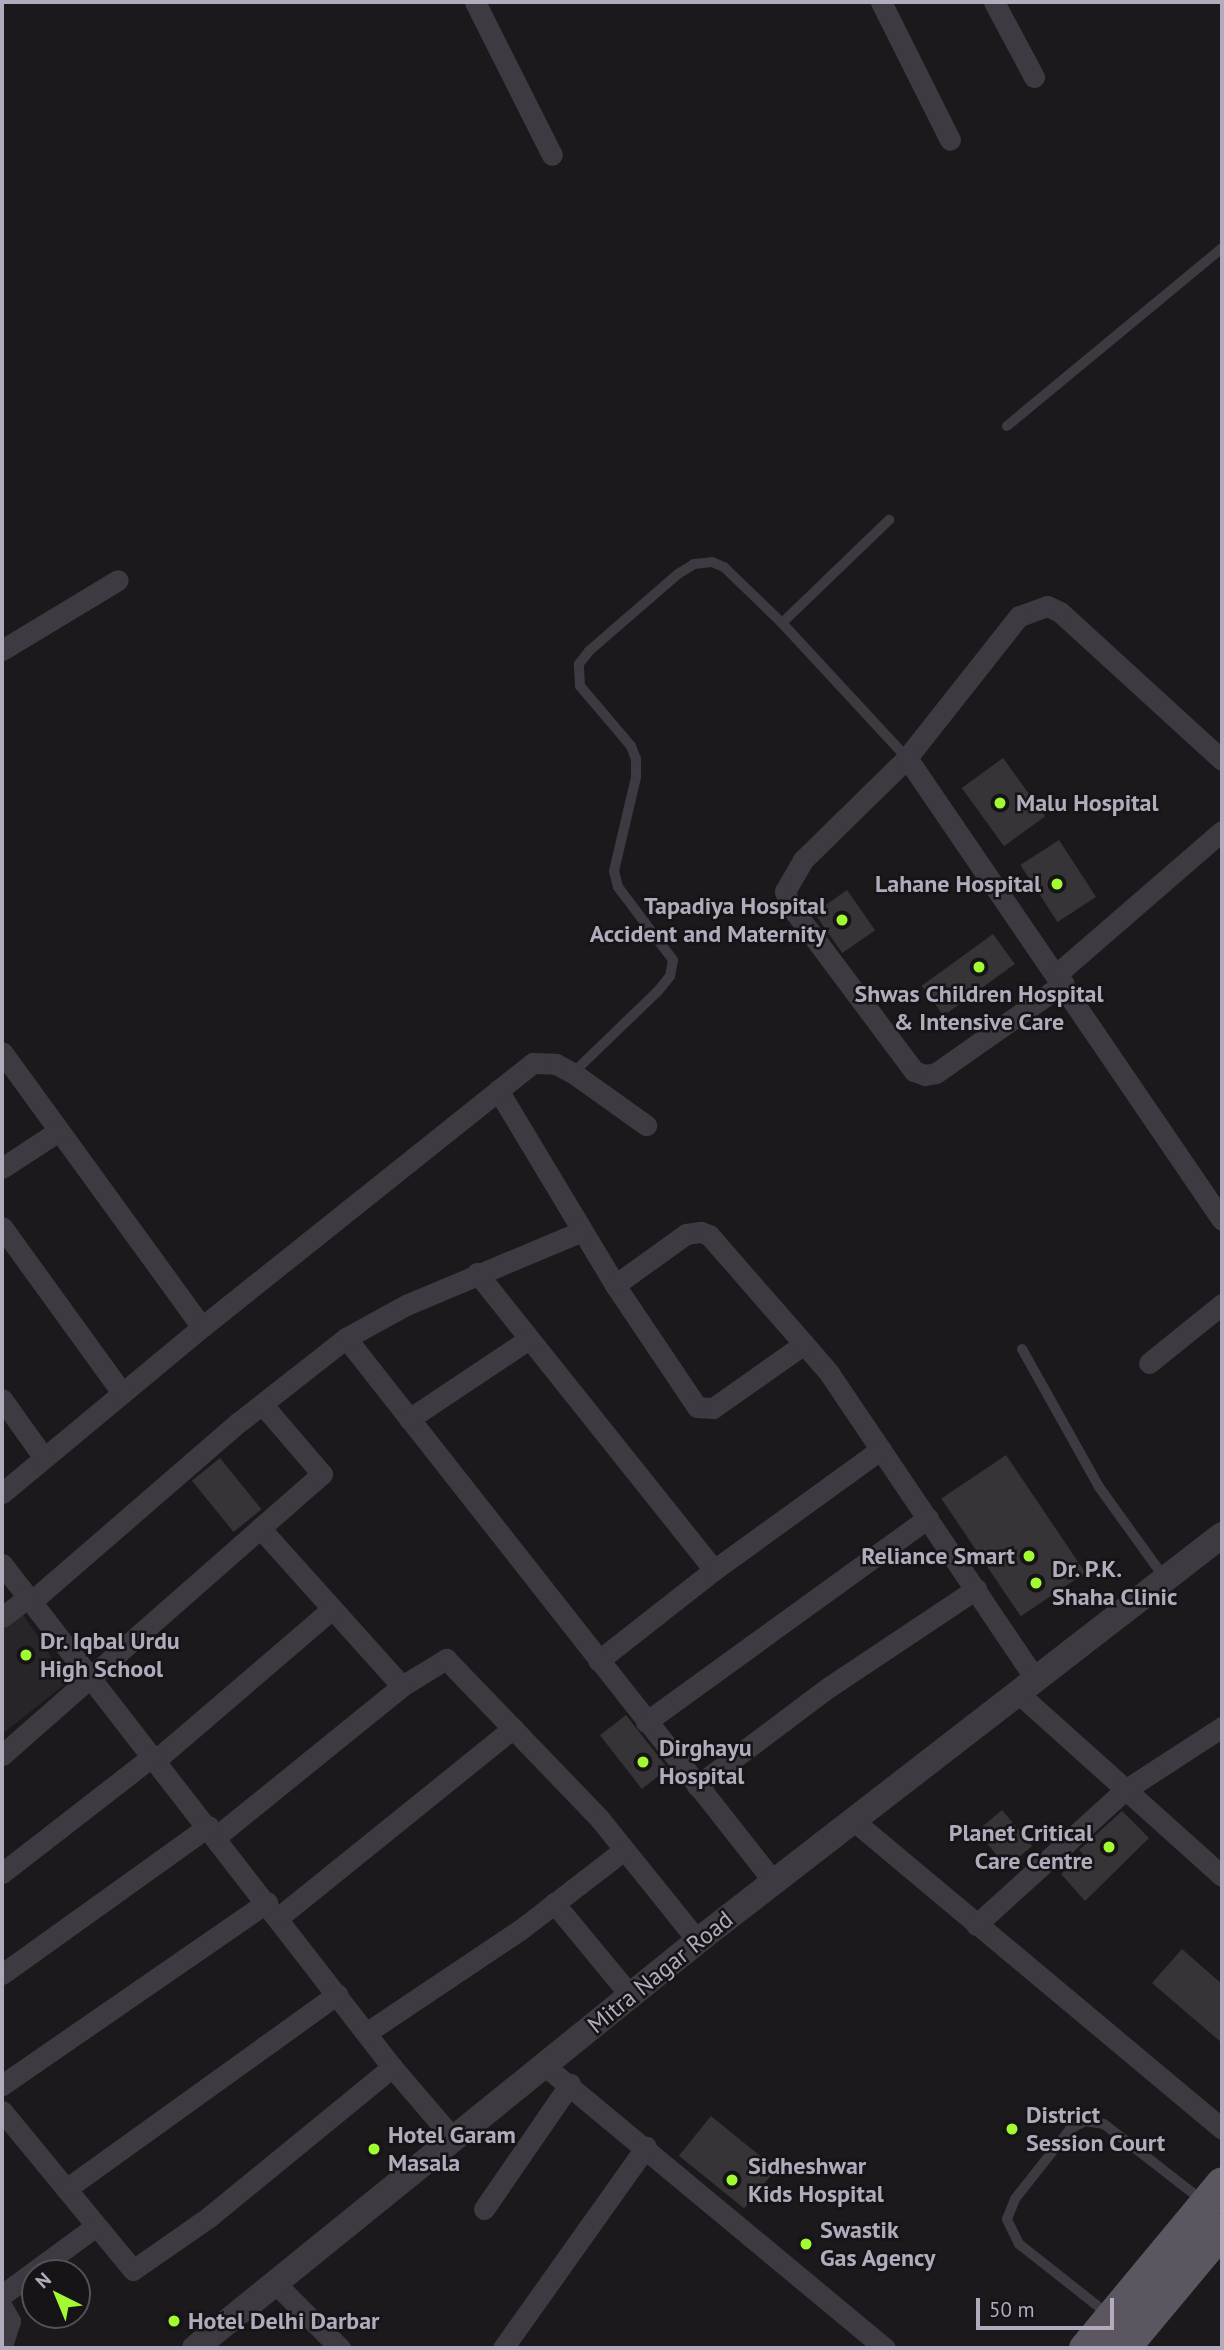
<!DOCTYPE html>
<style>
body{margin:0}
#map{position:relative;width:1224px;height:2350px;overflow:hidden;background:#1b191b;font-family:"PT Sans",sans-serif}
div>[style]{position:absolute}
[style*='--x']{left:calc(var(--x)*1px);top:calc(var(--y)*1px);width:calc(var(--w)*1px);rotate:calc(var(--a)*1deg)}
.built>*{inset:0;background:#282529}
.building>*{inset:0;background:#373438;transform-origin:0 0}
.service>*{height:10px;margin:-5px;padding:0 5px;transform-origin:5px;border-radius:5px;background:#3e3a41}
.minor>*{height:21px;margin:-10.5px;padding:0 10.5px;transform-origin:10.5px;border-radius:10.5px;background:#3e3a41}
.tertiary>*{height:26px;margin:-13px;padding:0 13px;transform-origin:13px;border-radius:13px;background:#3e3a41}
.primary>*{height:33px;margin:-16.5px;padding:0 16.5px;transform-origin:16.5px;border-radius:16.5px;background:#5b5660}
.dots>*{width:19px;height:19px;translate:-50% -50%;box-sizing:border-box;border:4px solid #161417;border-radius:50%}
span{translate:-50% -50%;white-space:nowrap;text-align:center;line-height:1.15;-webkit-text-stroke:5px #161417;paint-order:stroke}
.poi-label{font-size:24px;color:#b3abbc;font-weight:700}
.left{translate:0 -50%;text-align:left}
.right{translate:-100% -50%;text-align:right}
.street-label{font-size:24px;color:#b3abbc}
.frame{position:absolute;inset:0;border:4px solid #b3abbc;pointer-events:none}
.north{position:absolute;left:21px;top:2259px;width:70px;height:70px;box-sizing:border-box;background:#161417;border:2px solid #555059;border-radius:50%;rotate:317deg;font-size:19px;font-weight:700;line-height:28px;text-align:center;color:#b3abbc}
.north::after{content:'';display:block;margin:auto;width:24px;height:32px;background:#a2fa33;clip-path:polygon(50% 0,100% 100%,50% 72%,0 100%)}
.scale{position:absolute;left:976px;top:2298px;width:138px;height:32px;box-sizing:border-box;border:4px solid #b3abbc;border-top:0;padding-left:9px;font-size:21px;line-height:24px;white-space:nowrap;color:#b3abbc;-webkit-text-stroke:5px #161417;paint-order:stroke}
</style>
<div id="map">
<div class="built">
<div style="clip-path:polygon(22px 1613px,68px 1682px,2px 1734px,2px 1629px)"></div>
</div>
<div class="building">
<div style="left:1003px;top:758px;width:72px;height:51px;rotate:54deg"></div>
<div style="left:1059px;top:840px;width:68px;height:46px;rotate:57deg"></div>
<div style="left:847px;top:890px;width:49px;height:40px;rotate:55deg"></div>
<div style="left:993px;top:934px;width:37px;height:88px;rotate:54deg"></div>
<div style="left:1006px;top:1455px;width:142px;height:78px;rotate:56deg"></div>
<div style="left:220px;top:1458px;width:66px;height:36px;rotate:51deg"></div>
<div style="left:626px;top:1715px;width:68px;height:33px;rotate:52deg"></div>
<div style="left:1002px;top:1810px;width:47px;height:33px;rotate:50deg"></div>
<div style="clip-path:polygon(1122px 1811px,1149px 1838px,1085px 1901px,1061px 1874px,1083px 1854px,1079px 1850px)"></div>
<div style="clip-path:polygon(1182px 1949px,1222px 1984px,1222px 2043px,1152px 1983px)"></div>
<div style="left:711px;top:2116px;width:84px;height:51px;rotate:39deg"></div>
</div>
<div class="service">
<div style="--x:1007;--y:426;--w:279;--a:-39.6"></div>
<div style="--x:782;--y:623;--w:149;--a:-43.9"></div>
<div style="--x:573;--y:1073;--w:118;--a:-44"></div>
<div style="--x:658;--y:991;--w:19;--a:-51"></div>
<div style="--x:670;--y:976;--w:16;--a:-79"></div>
<div style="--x:673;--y:960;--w:91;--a:-127"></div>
<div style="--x:618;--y:887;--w:16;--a:-104"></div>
<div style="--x:614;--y:871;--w:97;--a:-76.8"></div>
<div style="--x:636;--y:777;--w:18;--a:-90"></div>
<div style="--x:636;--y:759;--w:14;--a:-111"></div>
<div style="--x:631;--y:746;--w:79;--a:-130.4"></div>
<div style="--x:580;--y:686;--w:22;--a:-93"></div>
<div style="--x:579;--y:664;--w:16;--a:-52"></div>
<div style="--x:589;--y:651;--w:118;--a:-40.9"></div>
<div style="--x:678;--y:574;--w:19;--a:-32"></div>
<div style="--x:694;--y:564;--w:18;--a:-6"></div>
<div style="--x:712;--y:562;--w:13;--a:23"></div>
<div style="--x:724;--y:567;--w:81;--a:44"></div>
<div style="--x:782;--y:623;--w:184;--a:47.2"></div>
<div style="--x:1022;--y:1349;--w:158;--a:60.8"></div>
<div style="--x:1099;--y:1487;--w:111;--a:54.2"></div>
<div style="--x:1109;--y:2315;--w:115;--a:-141.7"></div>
<div style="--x:1019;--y:2244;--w:28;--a:-116"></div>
<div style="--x:1007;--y:2219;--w:22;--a:-68"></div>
<div style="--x:1015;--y:2199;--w:89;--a:-51.8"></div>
<div style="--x:1070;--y:2129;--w:17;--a:-28"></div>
<div style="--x:1085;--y:2121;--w:19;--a:9"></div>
<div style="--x:1104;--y:2124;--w:125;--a:37.9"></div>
</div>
<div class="minor">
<div style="--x:475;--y:2;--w:171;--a:63.3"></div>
<div style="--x:881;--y:2;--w:154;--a:63.4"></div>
<div style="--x:994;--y:2;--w:85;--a:61.9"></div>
<div style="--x:2;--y:650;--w:135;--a:-31.1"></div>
<div style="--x:907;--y:758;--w:146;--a:135.6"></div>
<div style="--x:803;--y:860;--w:36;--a:120"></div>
<div style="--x:785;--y:891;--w:14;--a:73"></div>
<div style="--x:789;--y:904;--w:209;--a:53.2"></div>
<div style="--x:914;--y:1071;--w:12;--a:20"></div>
<div style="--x:925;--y:1075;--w:11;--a:-10"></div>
<div style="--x:936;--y:1073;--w:156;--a:-35.1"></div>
<div style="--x:1222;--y:760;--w:219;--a:-137.6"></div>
<div style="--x:1060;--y:612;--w:14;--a:-155"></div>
<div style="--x:1047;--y:606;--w:30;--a:160"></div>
<div style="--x:1019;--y:616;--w:181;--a:128.3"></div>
<div style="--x:907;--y:758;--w:559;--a:55.71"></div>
<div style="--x:1058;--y:973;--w:217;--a:-40.9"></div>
<div style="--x:2;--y:1052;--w:340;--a:54"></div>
<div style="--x:202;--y:1327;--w:260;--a:140.3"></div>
<div style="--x:498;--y:1090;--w:227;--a:59"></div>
<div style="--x:615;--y:1285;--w:147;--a:56.1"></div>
<div style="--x:697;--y:1407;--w:16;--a:4"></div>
<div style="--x:713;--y:1408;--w:111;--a:-35.1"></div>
<div style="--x:804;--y:1344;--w:38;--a:49"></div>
<div style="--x:829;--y:1373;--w:368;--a:56"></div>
<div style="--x:2;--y:1168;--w:66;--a:-33.2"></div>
<div style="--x:2;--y:1227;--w:205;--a:54.1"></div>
<div style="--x:477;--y:1273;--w:380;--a:51.4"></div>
<div style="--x:714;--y:1570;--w:147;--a:141.9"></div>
<div style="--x:615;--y:1285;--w:87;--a:-35.7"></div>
<div style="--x:686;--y:1234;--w:15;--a:-8"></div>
<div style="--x:701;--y:1232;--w:9;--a:21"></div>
<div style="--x:709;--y:1235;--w:145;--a:48.9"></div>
<div style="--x:202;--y:1327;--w:423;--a:-38.6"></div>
<div style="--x:533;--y:1063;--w:23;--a:2"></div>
<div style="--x:556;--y:1064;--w:19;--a:28"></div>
<div style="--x:573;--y:1073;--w:90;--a:35.5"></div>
<div style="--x:346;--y:1338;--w:692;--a:51.81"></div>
<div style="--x:1149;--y:1363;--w:94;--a:-38.9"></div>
<div style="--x:2;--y:1399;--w:72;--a:54.6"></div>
<div style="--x:409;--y:1419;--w:144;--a:-33.7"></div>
<div style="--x:260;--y:1528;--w:212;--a:48.1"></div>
<div style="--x:402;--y:1686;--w:52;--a:-31.5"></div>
<div style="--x:446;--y:1659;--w:221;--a:46.1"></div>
<div style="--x:599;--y:1818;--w:158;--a:51.2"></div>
<div style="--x:2;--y:1564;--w:636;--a:52.21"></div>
<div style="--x:392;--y:2067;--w:92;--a:49.4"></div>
<div style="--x:714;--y:1570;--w:206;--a:-35.9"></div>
<div style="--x:32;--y:1601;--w:274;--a:-40.9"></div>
<div style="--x:239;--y:1422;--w:136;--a:-38.1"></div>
<div style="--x:346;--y:1338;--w:68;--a:-28.8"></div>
<div style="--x:406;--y:1305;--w:191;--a:-22.8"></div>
<div style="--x:2;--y:1617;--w:34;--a:-37"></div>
<div style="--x:1017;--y:1692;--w:275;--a:41.9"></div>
<div style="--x:646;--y:1722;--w:348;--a:-35.9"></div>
<div style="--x:2;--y:1755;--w:426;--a:-41.3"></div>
<div style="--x:322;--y:1474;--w:92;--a:-130.6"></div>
<div style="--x:157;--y:1759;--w:230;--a:-40.6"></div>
<div style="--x:697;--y:1786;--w:165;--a:-36.9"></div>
<div style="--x:829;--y:1687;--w:177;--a:-33.7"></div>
<div style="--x:854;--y:1821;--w:480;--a:39.9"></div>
<div style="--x:217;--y:1836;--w:238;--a:-39"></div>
<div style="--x:2;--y:1873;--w:192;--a:-37.8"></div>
<div style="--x:554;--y:1903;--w:121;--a:50.4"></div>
<div style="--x:279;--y:1917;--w:301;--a:-38.9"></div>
<div style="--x:976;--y:1925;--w:201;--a:-42.2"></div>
<div style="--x:1125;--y:1790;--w:116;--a:-33"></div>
<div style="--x:2;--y:1974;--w:254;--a:-35.6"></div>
<div style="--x:366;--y:2033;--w:185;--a:-33.8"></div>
<div style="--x:520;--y:1930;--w:131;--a:-37.6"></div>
<div style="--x:545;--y:2066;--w:442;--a:39.7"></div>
<div style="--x:2;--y:2085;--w:322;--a:-34.6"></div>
<div style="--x:2;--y:2111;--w:206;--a:50.5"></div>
<div style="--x:133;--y:2270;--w:93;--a:-34.9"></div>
<div style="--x:209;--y:2217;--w:237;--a:-39.3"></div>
<div style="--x:66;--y:2189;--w:334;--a:-35.7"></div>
<div style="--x:484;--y:2209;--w:152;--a:-55.5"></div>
<div style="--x:276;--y:2284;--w:91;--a:45"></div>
<div style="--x:2;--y:2295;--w:117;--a:-36.3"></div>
<div style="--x:2;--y:2307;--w:16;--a:60"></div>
<div style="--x:10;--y:2321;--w:26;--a:108"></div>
<div style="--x:503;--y:2348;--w:247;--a:-54.6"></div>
</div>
<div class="tertiary">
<div style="--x:195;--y:2348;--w:655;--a:-38.99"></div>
<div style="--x:704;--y:1936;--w:655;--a:-37.74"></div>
</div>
<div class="primary">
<div style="--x:1085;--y:2348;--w:214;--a:-50.3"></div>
<div style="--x:1123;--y:2348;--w:155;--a:-50.2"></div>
</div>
<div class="dots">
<div style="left:1000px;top:803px;background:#a2fa33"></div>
<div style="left:1057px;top:884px;background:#a2fa33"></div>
<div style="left:842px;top:920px;background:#a2fa33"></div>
<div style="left:979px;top:967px;background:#a2fa33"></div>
<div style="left:1029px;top:1556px;background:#a2fa33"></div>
<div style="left:1036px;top:1583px;background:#a2fa33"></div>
<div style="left:26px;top:1655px;background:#a2fa33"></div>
<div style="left:643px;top:1762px;background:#a2fa33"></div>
<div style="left:1109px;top:1847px;background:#a2fa33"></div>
<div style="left:1012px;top:2129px;background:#a2fa33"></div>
<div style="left:374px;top:2149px;background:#a2fa33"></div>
<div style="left:732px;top:2180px;background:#a2fa33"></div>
<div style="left:806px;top:2244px;background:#a2fa33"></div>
<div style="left:174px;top:2321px;background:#a2fa33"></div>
</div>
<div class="poi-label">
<span class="left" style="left:1016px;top:803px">Malu Hospital</span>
<span class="right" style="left:1041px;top:884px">Lahane Hospital</span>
<span class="right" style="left:826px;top:920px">Tapadiya Hospital<br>Accident and Maternity</span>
<span style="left:979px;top:1008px">Shwas Children Hospital<br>&amp; Intensive Care</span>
<span class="right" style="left:1015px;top:1556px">Reliance Smart</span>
<span class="left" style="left:1052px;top:1583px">Dr. P.K.<br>Shaha Clinic</span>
<span class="left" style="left:40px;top:1655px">Dr. Iqbal Urdu<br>High School</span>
<span class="left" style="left:659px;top:1762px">Dirghayu<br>Hospital</span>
<span class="right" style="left:1093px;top:1847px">Planet Critical<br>Care Centre</span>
<span class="left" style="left:1026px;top:2129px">District<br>Session Court</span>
<span class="left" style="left:388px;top:2149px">Hotel Garam<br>Masala</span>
<span class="left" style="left:748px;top:2180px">Sidheshwar<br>Kids Hospital</span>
<span class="left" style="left:820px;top:2244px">Swastik<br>Gas Agency</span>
<span class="left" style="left:188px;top:2321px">Hotel Delhi Darbar</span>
</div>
<div class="street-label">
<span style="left:660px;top:1972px;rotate:-39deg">Mitra Nagar Road</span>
</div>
<div class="frame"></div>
<div class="north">N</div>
<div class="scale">50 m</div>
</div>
